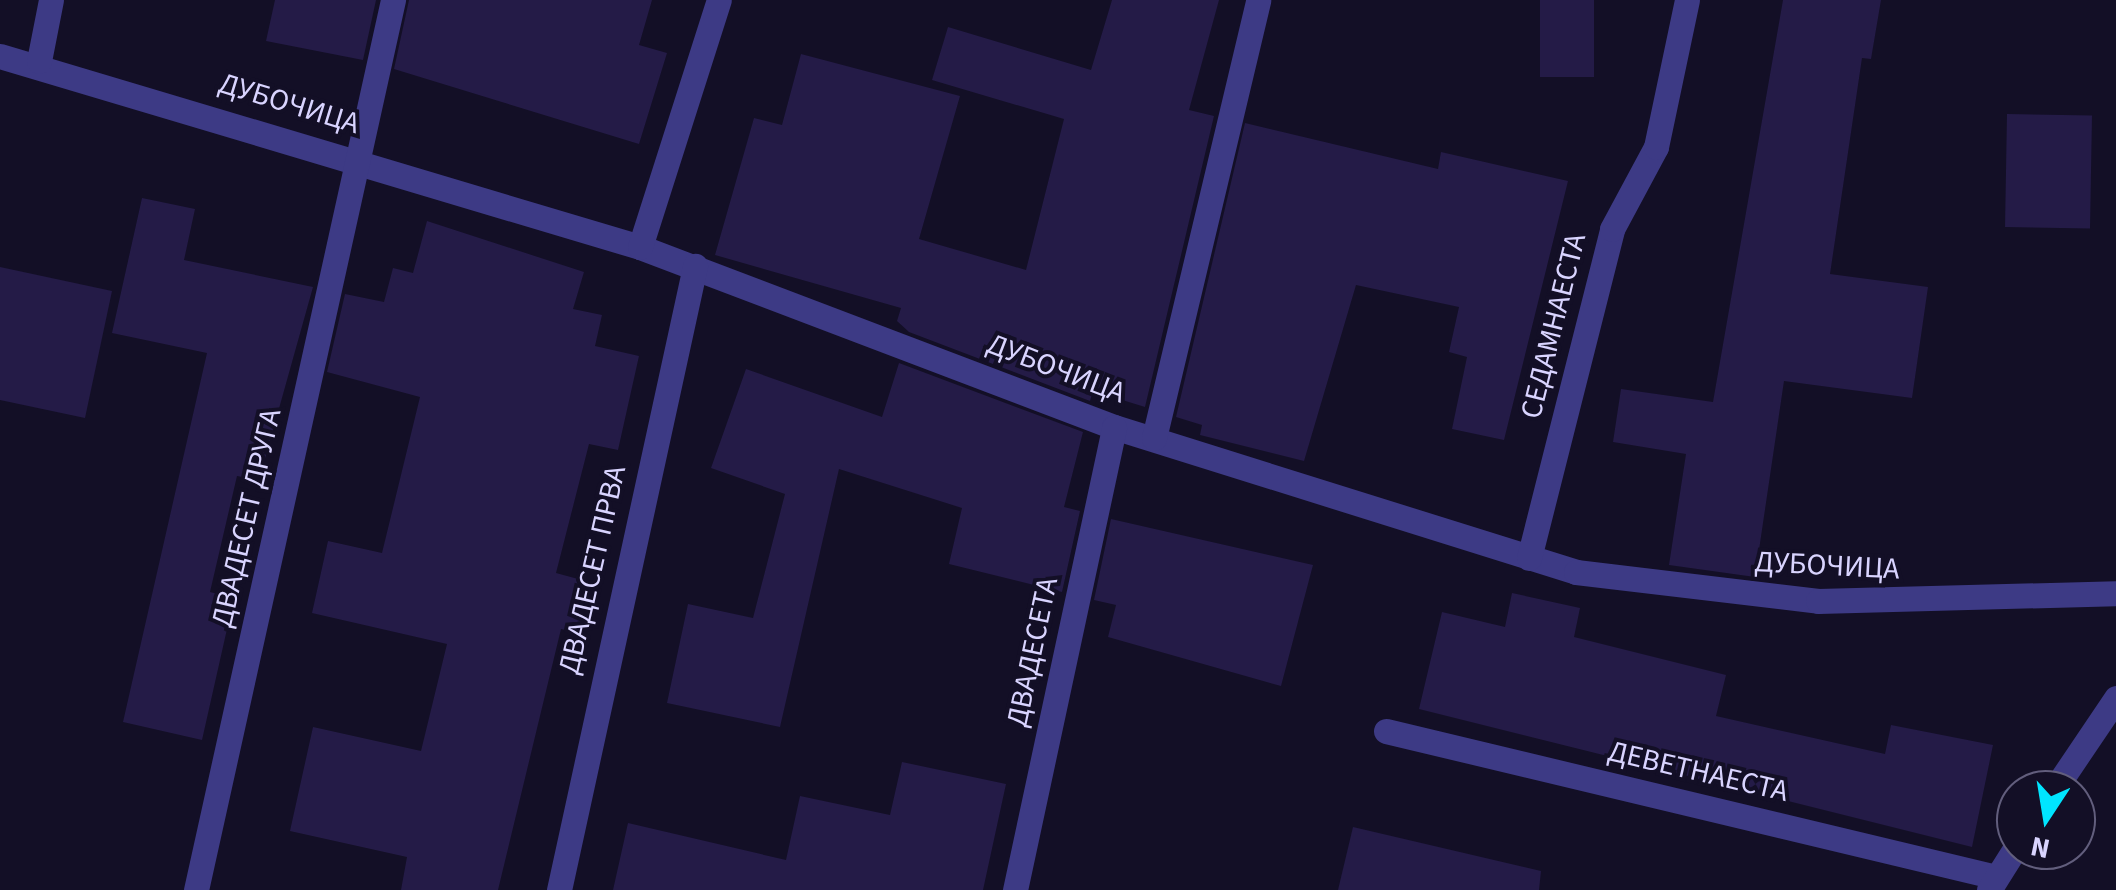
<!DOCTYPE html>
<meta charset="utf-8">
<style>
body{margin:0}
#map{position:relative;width:2116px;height:890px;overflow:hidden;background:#130f26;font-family:"Source Sans 3",sans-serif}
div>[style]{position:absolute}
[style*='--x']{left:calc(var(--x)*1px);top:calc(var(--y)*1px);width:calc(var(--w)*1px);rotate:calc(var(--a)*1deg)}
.building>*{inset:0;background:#241b47;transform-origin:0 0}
.lane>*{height:25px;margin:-12.5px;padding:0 12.5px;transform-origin:12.5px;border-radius:12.5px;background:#3d3a85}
.street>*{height:25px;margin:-12.5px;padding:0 12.5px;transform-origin:12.5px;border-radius:12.5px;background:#3d3a85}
span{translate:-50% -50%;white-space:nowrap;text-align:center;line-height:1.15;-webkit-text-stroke:8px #130f26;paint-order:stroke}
.street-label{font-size:30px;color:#d9d4ff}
.north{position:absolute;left:1996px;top:770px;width:100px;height:100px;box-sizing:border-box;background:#130f26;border:2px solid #625e7d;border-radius:50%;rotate:192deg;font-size:28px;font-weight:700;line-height:40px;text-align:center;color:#d9d4ff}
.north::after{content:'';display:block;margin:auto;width:35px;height:45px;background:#00e5ff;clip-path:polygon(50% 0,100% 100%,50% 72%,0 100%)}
</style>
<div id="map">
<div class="building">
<div style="clip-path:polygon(275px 0,376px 0,363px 60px,266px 41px)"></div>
<div style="clip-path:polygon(409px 0,652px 0,639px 45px,667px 53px,639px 144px,394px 69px)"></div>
<div style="clip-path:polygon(1112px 0,1219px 0,1189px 110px,1214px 116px,1145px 407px,1093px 391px,1090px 401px,909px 332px,897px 321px,901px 308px,715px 255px,754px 118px,782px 125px,801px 54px,960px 96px,919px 239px,1026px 270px,1064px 119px,932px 80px,948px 27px,1091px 70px)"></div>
<div style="left:1540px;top:0;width:54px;height:77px"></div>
<div style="clip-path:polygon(1783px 0,1881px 0,1871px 59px,1862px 58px,1830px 274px,1928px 287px,1912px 398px,1784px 381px,1755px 577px,1669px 565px,1686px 454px,1613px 442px,1621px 389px,1713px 402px)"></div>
<div style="left:2007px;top:114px;width:85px;height:113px;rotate:1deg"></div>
<div style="clip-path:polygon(1245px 123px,1438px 169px,1441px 152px,1568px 181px,1504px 440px,1452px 429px,1467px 357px,1449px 352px,1459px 307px,1356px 285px,1304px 461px,1200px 435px,1202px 425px,1176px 417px)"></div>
<div style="clip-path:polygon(142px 198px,195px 209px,184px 260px,313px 287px,259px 480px,237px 476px,210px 592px,234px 598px,202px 740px,123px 722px,207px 353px,112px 333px)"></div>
<div style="clip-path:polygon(427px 221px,584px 272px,573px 309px,602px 315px,595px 346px,639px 356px,618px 450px,589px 444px,556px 573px,593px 583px,581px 634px,561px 629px,498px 890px,401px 890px,407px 857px,290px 831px,313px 727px,421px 751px,447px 644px,312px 613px,328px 541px,382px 553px,420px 397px,327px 372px,345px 294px,384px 302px,393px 268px,413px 273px)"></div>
<div style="clip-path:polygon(0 267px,112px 291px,85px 418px,0 400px)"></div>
<div style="clip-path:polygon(899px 363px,1083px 432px,1064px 507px,1080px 511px,1062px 592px,949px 564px,962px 508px,839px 469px,780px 727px,667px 703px,688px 604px,753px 618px,785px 494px,711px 468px,746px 369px,882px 417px)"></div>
<div style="clip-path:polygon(1111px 519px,1313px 565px,1281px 686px,1108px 637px,1116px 605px,1094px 600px)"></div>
<div style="clip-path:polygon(1512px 593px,1580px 608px,1574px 637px,1726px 675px,1716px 716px,1885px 754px,1891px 725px,1993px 745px,1972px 847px,1419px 709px,1442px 612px,1505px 627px)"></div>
<div style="clip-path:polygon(902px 762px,1006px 784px,983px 890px,613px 890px,628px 823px,786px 860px,800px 796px,890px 815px)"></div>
<div style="clip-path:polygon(1353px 827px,1541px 871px,1539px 890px,1338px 890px)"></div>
</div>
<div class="lane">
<div style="--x:1386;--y:731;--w:627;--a:13.46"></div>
</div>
<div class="street">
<div style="--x:0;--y:56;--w:668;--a:16.62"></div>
<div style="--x:640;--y:247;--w:507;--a:20.79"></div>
<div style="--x:1114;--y:427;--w:484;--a:17.4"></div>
<div style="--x:1576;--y:572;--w:244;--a:6.8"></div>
<div style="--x:1818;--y:601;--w:298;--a:-1.5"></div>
<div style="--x:39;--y:61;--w:62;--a:-78.9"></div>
<div style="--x:640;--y:247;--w:259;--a:-72.3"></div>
<div style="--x:1154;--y:438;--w:450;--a:-76.6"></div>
<div style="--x:1529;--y:558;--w:339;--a:-75.8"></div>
<div style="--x:1612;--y:229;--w:93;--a:-61.8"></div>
<div style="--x:1656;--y:147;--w:150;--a:-78.1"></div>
<div style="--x:2054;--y:790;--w:111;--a:-56"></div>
<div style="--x:196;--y:890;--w:912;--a:-77.52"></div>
<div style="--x:559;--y:890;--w:639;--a:-77.7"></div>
<div style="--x:1015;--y:890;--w:473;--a:-77.9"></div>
<div style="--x:1989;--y:890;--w:51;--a:-57.9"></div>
</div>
<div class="street-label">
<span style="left:289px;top:104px;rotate:17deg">ДУБОЧИЦА</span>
<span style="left:1554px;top:326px;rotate:-76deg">СЕДАМНАЕСТА</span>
<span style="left:1056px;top:369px;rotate:21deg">ДУБОЧИЦА</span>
<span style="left:247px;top:518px;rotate:-77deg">ДВАДЕСЕТ ДРУГА</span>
<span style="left:1827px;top:566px;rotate:3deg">ДУБОЧИЦА</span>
<span style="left:593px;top:570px;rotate:-77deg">ДВАДЕСЕТ ПРВА</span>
<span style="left:1033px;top:652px;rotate:-78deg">ДВАДЕСЕТА</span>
<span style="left:1698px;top:772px;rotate:13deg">ДЕВЕТНАЕСТА</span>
</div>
<div class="north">N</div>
</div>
